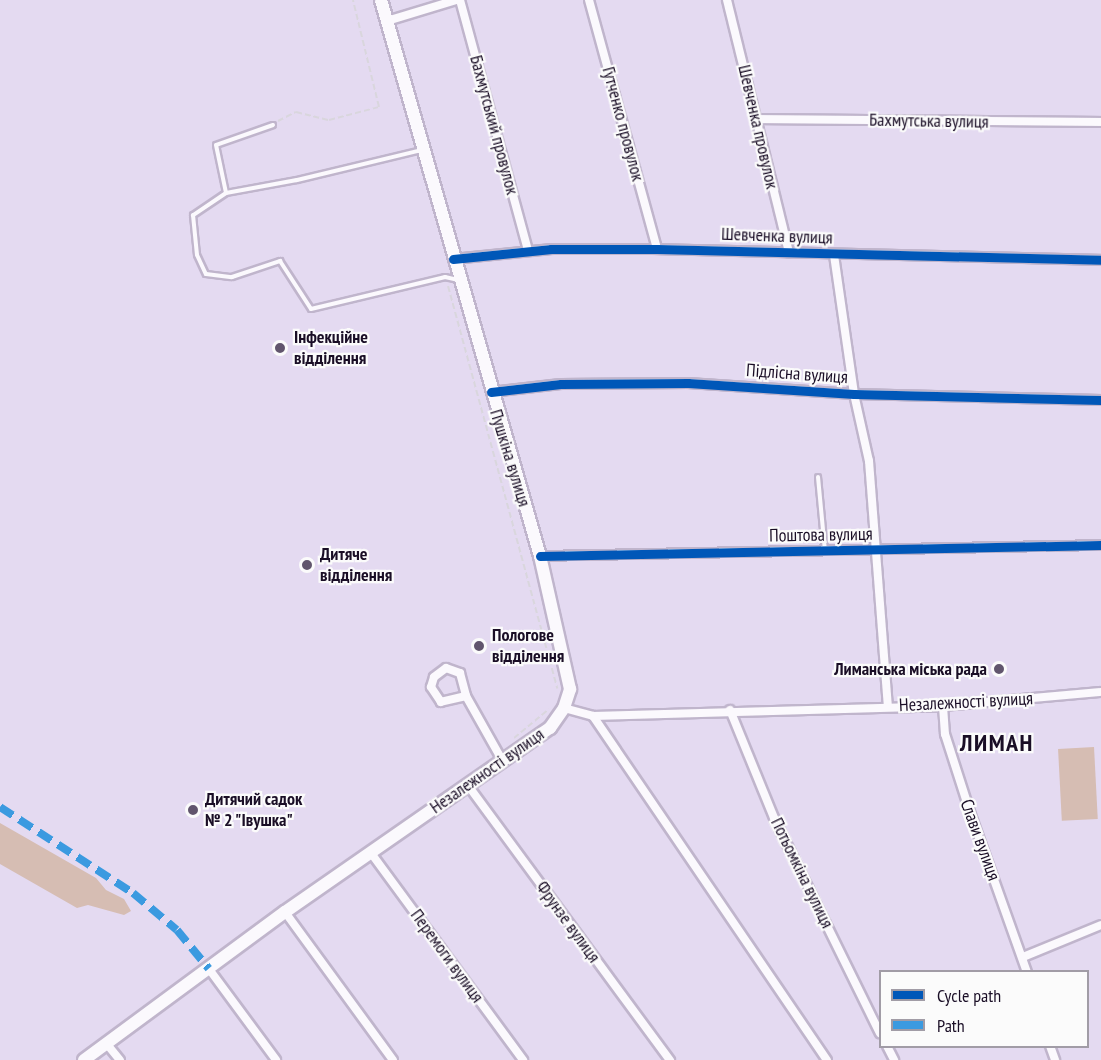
<!DOCTYPE html>
<meta charset="utf-8">
<style>
body{margin:0}
#map{position:relative;width:1101px;height:1060px;overflow:hidden;background:#e4daf1;font-family:"PT Sans Narrow",sans-serif}
div>[style]{position:absolute}
[style*='--x']{left:calc(var(--x)*1px);top:calc(var(--y)*1px);width:calc(var(--w)*1px);rotate:calc(var(--a)*1deg)}
.green>*{inset:0;background:#d6bdb3;transform-origin:0 0}
.path>*{height:2px;margin-top:-1px;transform-origin:0;background:repeating-linear-gradient(90deg,#d9d6dd 0 6px,transparent 0 9px)}
.roads{filter:drop-shadow(2px 0 #c0b5cc) drop-shadow(-2px 0 #c0b5cc) drop-shadow(0 2px #c0b5cc) drop-shadow(0 -2px #c0b5cc)}
.lane>*{height:4px;margin:-2px;padding:0 2px;transform-origin:2px;border-radius:2px;background:#fbf9fd}
.street>*{height:8px;margin:-4px;padding:0 4px;transform-origin:4px;border-radius:4px;background:#fbf9fd}
.secondary>*{height:12px;margin:-6px;padding:0 6px;transform-origin:6px;border-radius:6px;background:#fbf9fd}
.quiet>*{height:8px;margin-top:-4px;transform-origin:0;background:repeating-linear-gradient(90deg,#3b9ae0 0 15px,transparent 0 23px)}
.cycleway>*{height:9px;margin:-4.5px;padding:0 4.5px;transform-origin:4.5px;border-radius:4.5px;background:#0057b8}
.dots>*{width:16px;height:16px;translate:-50% -50%;box-sizing:border-box;border:3px solid #fbfbfb;border-radius:50%}
span{translate:-50% -50%;white-space:nowrap;text-align:center;line-height:1.15;-webkit-text-stroke:4.5px #fbfbfb;paint-order:stroke}
.street-label{font-size:18px;color:#1a0e26}
.poi-label{font-size:18px;color:#1a0e26;font-weight:700}
.left{translate:0 -50%;text-align:left}
.right{translate:-100% -50%;text-align:right}
.district-label{font-size:24px;color:#1a0e26;font-weight:700;letter-spacing:1.5px}
.legend{position:absolute;left:879px;top:970px;width:210px;height:78px;box-sizing:border-box;background:#fbfbfb;border:2px solid #a19ca6;margin:0;padding:8px 10px;list-style:none;font-size:18px;color:#1a0e26}
.legend li{display:flex;align-items:center;gap:12px;height:30px}
.legend b{width:30px;border:2px solid #a19ca6}
</style>
<div id="map">
<div class="green">
<div style="left:1094px;top:747px;width:72px;height:36px;rotate:87deg"></div>
<div style="clip-path:polygon(0 823px,96px 878px,106px 890px,124px 899px,131px 911px,124px 915px,88px 905px,77px 908px,0 864px)"></div>
</div>
<div class="path">
<div style="--x:278;--y:121;--w:20;--a:-27"></div>
<div style="--x:296;--y:112;--w:34;--a:14"></div>
<div style="--x:329;--y:120;--w:52;--a:-14.6"></div>
<div style="--x:379;--y:107;--w:110;--a:-103.7"></div>
<div style="--x:448;--y:286;--w:417;--a:74.8"></div>
<div style="--x:514;--y:738;--w:45;--a:-39.6"></div>
</div>
<div class="roads">
<div class="lane">
<div style="--x:273;--y:125;--w:60;--a:160.7"></div>
<div style="--x:216;--y:145;--w:49;--a:78.2"></div>
<div style="--x:226;--y:193;--w:40;--a:146"></div>
<div style="--x:193;--y:215;--w:40;--a:84.3"></div>
<div style="--x:197;--y:255;--w:21;--a:65"></div>
<div style="--x:206;--y:274;--w:26;--a:7"></div>
<div style="--x:232;--y:277;--w:51;--a:-18.4"></div>
<div style="--x:280;--y:261;--w:57;--a:57.1"></div>
<div style="--x:311;--y:309;--w:138;--a:-13.4"></div>
<div style="--x:445;--y:277;--w:13;--a:13"></div>
<div style="--x:226;--y:193;--w:72;--a:-10.4"></div>
<div style="--x:297;--y:180;--w:129;--a:-13.5"></div>
<div style="--x:818;--y:477;--w:74;--a:84.6"></div>
</div>
<div class="street">
<div style="--x:460;--y:0;--w:259;--a:74.8"></div>
<div style="--x:589;--y:0;--w:258;--a:74.7"></div>
<div style="--x:727;--y:0;--w:260;--a:76.2"></div>
<div style="--x:387;--y:21;--w:72;--a:-16.9"></div>
<div style="--x:756;--y:119;--w:345;--a:0.5"></div>
<div style="--x:834;--y:255;--w:140;--a:81.8"></div>
<div style="--x:854;--y:394;--w:69;--a:77.4"></div>
<div style="--x:869;--y:461;--w:246;--a:85.6"></div>
<div style="--x:453;--y:259;--w:99;--a:-5.8"></div>
<div style="--x:551;--y:249;--w:106;--a:0"></div>
<div style="--x:657;--y:249;--w:444;--a:1.4"></div>
<div style="--x:491;--y:392;--w:70;--a:-6.5"></div>
<div style="--x:561;--y:384;--w:127;--a:-0.5"></div>
<div style="--x:688;--y:383;--w:166;--a:3.8"></div>
<div style="--x:854;--y:394;--w:247;--a:1.4"></div>
<div style="--x:540;--y:556;--w:561;--a:-1.12"></div>
<div style="--x:466;--y:696;--w:26;--a:167"></div>
<div style="--x:441;--y:702;--w:18;--a:-124"></div>
<div style="--x:431;--y:687;--w:10;--a:-73"></div>
<div style="--x:434;--y:677;--w:15;--a:-37"></div>
<div style="--x:446;--y:668;--w:15;--a:20"></div>
<div style="--x:460;--y:673;--w:24;--a:75"></div>
<div style="--x:466;--y:696;--w:73;--a:60.6"></div>
<div style="--x:943;--y:706;--w:28;--a:86"></div>
<div style="--x:945;--y:734;--w:85;--a:72.2"></div>
<div style="--x:971;--y:815;--w:167;--a:70.4"></div>
<div style="--x:564;--y:708;--w:30;--a:15"></div>
<div style="--x:593;--y:716;--w:350;--a:-1.6"></div>
<div style="--x:943;--y:706;--w:159;--a:-5.1"></div>
<div style="--x:730;--y:710;--w:117;--a:67.8"></div>
<div style="--x:774;--y:818;--w:240;--a:63.8"></div>
<div style="--x:593;--y:716;--w:416;--a:55.8"></div>
<div style="--x:467;--y:784;--w:343;--a:53.7"></div>
<div style="--x:371;--y:853;--w:257;--a:53.7"></div>
<div style="--x:285;--y:912;--w:183;--a:53.9"></div>
<div style="--x:1023;--y:957;--w:84;--a:-22.3"></div>
<div style="--x:209;--y:969;--w:113;--a:53.6"></div>
<div style="--x:106;--y:1043;--w:22;--a:51"></div>
<div style="--x:887;--y:1046;--w:16;--a:63"></div>
<div style="--x:1050;--y:1046;--w:15;--a:70"></div>
</div>
<div class="secondary">
<div style="--x:84;--y:1060;--w:250;--a:-36.4"></div>
<div style="--x:285;--y:912;--w:323;--a:-34.8"></div>
<div style="--x:550;--y:728;--w:24;--a:-55"></div>
<div style="--x:564;--y:708;--w:20;--a:-72"></div>
<div style="--x:570;--y:689;--w:136;--a:-102.7"></div>
<div style="--x:540;--y:556;--w:578;--a:-105.96"></div>
</div>
</div>
<div class="quiet">
<div style="--x:0;--y:807;--w:158;--a:32.9"></div>
<div style="--x:133;--y:893;--w:57;--a:40.1"></div>
<div style="--x:177;--y:930;--w:50;--a:50.6"></div>
</div>
<div class="cycleway">
<div style="--x:453;--y:259;--w:99;--a:-5.8"></div>
<div style="--x:551;--y:249;--w:106;--a:0"></div>
<div style="--x:657;--y:249;--w:444;--a:1.4"></div>
<div style="--x:491;--y:392;--w:70;--a:-6.5"></div>
<div style="--x:561;--y:384;--w:127;--a:-0.5"></div>
<div style="--x:688;--y:383;--w:166;--a:3.8"></div>
<div style="--x:854;--y:394;--w:247;--a:1.4"></div>
<div style="--x:540;--y:556;--w:561;--a:-1.12"></div>
</div>
<div class="dots">
<div style="left:280px;top:348px;background:#61556d"></div>
<div style="left:307px;top:565px;background:#61556d"></div>
<div style="left:479px;top:646px;background:#61556d"></div>
<div style="left:999px;top:669px;background:#61556d"></div>
<div style="left:193px;top:810px;background:#61556d"></div>
</div>
<div class="street-label">
<span style="left:929px;top:121px;rotate:1deg">Бахмутська вулиця</span>
<span style="left:623px;top:124px;rotate:75deg">Гутченко провулок</span>
<span style="left:494px;top:125px;rotate:75deg">Бахмутський провулок</span>
<span style="left:758px;top:127px;rotate:77deg">Шевченка провулок</span>
<span style="left:777px;top:236px;rotate:2deg">Шевченка вулиця</span>
<span style="left:797px;top:374px;rotate:4deg">Підлісна вулиця</span>
<span style="left:510px;top:458px;rotate:73deg">Пушкіна вулиця</span>
<span style="left:821px;top:535px;rotate:-1deg">Поштова вулиця</span>
<span style="left:966px;top:702px;rotate:-3deg">Незалежності вулиця</span>
<span style="left:487px;top:771px;rotate:-35deg">Незалежності вулиця</span>
<span style="left:980px;top:840px;rotate:70deg">Слави вулиця</span>
<span style="left:802px;top:873px;rotate:64deg">Потьомкіна вулиця</span>
<span style="left:568px;top:922px;rotate:54deg">Фрунзе вулиця</span>
<span style="left:447px;top:956px;rotate:54deg">Перемоги вулиця</span>
</div>
<div class="poi-label">
<span class="left" style="left:294px;top:348px">Інфекційне<br>відділення</span>
<span class="left" style="left:320px;top:565px">Дитяче<br>відділення</span>
<span class="left" style="left:492px;top:646px">Пологове<br>відділення</span>
<span class="right" style="left:987px;top:669px">Лиманська міська рада</span>
<span class="left" style="left:205px;top:810px">Дитячий садок<br>№ 2 "Івушка"</span>
</div>
<div class="district-label">
<span style="left:997px;top:743px">ЛИМАН</span>
</div>
<ul class="legend">
<li><b style="height:8px;background:#0057b8"></b>Cycle path</li>
<li><b style="height:8px;background:#3b9ae0"></b>Path</li>
</ul>
</div>
